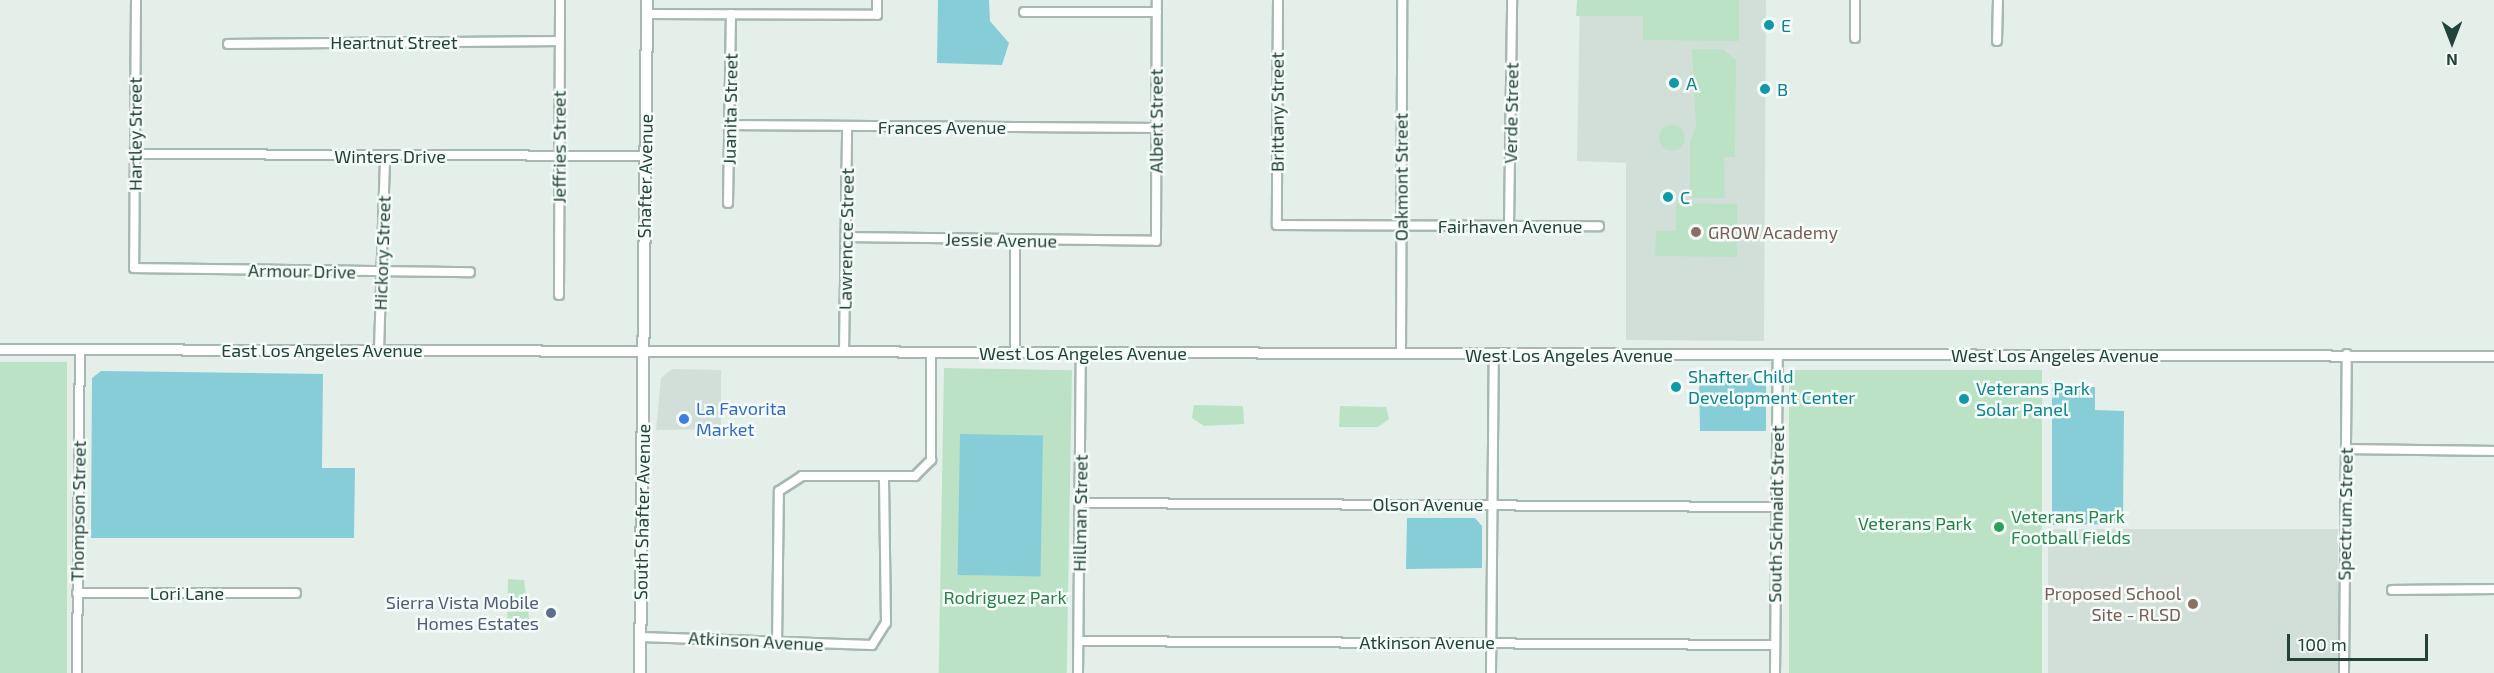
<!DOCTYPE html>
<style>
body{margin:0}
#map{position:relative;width:2494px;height:673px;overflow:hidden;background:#e4efea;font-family:"Exo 2",sans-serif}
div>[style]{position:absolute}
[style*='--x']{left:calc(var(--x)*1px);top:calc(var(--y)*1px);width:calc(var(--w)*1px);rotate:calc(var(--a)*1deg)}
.built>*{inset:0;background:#d2dfd9;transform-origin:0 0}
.green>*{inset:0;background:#bbe2c5;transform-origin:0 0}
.round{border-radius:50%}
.water>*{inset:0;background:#87cdd8;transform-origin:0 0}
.roads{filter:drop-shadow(2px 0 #a6b8b1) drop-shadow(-2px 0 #a6b8b1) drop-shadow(0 2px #a6b8b1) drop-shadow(0 -2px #a6b8b1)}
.minor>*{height:8px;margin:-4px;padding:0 4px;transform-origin:4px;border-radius:4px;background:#fff}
.tertiary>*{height:9px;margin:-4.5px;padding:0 4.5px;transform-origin:4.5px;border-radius:4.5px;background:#fff}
.secondary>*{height:10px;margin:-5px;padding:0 5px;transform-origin:5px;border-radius:5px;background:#fff}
.dots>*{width:16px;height:16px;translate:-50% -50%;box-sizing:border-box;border:3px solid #f5fbf8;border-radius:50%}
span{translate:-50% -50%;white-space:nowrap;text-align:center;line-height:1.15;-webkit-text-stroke:5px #f5fbf8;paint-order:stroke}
.culture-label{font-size:18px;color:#0d838f}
.left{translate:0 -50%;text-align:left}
.street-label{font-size:18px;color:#214339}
.education-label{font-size:18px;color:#785e54}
.right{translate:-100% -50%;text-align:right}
.shop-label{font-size:18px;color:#366cbe}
.leisure-label{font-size:18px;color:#27864d}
.park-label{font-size:18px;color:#277e47}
.service-label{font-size:18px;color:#4e5e75}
.north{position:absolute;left:2422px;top:12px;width:60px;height:60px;-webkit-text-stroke:4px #f5fbf8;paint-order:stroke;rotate:180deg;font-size:16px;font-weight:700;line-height:24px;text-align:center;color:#214339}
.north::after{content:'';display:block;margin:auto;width:21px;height:27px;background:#214339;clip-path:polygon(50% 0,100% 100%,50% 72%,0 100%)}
.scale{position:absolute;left:2287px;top:634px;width:141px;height:27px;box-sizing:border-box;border:3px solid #214339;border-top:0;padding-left:8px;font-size:18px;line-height:21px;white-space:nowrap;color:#214339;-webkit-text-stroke:4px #f5fbf8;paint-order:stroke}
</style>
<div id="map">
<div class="built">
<div style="clip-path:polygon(1580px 0,1766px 0,1764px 341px,1626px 340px,1626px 163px,1577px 161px)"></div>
<div style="clip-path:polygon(672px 369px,721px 370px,721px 429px,656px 430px,661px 378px)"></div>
<div style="left:2338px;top:529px;width:144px;height:290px;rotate:90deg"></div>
</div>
<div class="green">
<div style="clip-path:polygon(1577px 0,1739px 0,1739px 41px,1643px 40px,1643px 16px,1576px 16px)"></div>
<div style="clip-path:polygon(1692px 49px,1723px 49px,1736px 60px,1735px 157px,1724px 157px,1725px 198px,1690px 198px,1690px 141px,1696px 127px)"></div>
<div class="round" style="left:1659px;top:125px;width:26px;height:26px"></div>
<div style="clip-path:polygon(1676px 203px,1737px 204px,1737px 257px,1655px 256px,1656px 231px,1676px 231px)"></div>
<div style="left:0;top:362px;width:67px;height:311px"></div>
<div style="left:944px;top:368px;width:128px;height:305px;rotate:1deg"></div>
<div style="left:1789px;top:370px;width:253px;height:303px"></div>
<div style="clip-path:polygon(1194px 405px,1243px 406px,1244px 424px,1204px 426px,1192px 418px)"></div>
<div style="clip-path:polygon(1340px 406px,1386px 407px,1389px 419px,1378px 427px,1339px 427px)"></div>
<div style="clip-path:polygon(508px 579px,524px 580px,530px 626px,507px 630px)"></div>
</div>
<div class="water">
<div style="clip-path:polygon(938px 0,989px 0,990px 21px,1009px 43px,1002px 65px,937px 63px)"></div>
<div style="clip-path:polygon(101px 371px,323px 374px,322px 468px,355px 468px,354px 538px,91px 538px,92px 378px)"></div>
<div style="clip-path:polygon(1699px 375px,1757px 377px,1766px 385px,1766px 431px,1700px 431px)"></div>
<div style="clip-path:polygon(2052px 387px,2095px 387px,2095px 410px,2124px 411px,2123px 524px,2052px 525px)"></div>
<div style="left:960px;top:434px;width:83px;height:141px;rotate:1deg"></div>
<div style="clip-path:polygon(1407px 518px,1475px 518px,1482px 526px,1482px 568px,1406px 569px)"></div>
</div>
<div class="roads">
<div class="minor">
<div style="--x:136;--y:0;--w:268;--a:90.4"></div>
<div style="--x:134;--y:268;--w:336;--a:0.7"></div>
<div style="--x:1278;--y:0;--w:225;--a:90.3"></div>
<div style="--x:1277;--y:225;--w:322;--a:0.2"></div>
<div style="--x:1024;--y:12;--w:133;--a:0"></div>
<div style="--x:647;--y:14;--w:230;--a:0.2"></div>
<div style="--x:877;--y:15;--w:15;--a:-90"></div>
<div style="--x:1855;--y:38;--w:38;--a:-90"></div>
<div style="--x:1997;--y:41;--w:41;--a:-88.6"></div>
<div style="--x:228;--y:44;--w:331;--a:-0.5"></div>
<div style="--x:729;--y:125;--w:427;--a:0.4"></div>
<div style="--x:135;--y:154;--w:511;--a:0.22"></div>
<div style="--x:728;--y:203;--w:189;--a:-89.1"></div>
<div style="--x:1509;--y:226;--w:226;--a:-89.2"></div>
<div style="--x:847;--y:237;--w:309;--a:0.7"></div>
<div style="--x:1156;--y:241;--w:241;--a:-89.8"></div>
<div style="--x:559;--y:295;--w:295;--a:-89.8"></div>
<div style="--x:379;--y:350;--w:194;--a:-88.2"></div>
<div style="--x:844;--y:352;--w:226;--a:-89.2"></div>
<div style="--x:1015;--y:352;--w:111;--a:-90"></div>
<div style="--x:1401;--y:354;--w:354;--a:-89.8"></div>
<div style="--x:2346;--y:449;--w:148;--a:0.8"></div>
<div style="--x:1080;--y:503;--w:696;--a:0.33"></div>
<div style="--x:2392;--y:590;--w:102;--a:-0.6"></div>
<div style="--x:77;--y:593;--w:219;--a:0"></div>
<div style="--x:641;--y:637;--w:231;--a:2"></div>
<div style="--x:872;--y:645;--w:26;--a:-58"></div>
<div style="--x:886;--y:623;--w:147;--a:-90.8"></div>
<div style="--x:1079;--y:641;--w:696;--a:0.33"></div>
<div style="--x:777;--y:645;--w:154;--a:-89.3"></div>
<div style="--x:779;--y:491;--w:27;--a:-33"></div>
<div style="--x:802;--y:476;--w:113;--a:0"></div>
<div style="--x:915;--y:476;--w:23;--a:-45"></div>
<div style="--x:931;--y:460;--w:108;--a:-90"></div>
<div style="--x:77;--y:673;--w:324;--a:-89.5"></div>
<div style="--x:1078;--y:673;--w:320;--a:-89.5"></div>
<div style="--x:1491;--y:673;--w:319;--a:-89.5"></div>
<div style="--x:1775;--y:673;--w:318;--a:-89.5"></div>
<div style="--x:2344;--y:673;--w:319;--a:-89.5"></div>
</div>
<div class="tertiary">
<div style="--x:0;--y:349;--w:2494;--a:0.16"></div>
</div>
<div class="secondary">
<div style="--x:640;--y:673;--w:673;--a:-89.4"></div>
</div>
</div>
<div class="dots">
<div style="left:1769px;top:25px;background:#0f9aa8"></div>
<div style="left:1674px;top:83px;background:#0f9aa8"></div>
<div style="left:1765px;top:89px;background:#0f9aa8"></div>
<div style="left:1668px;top:197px;background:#0f9aa8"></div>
<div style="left:1696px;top:232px;background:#8d6e63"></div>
<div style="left:1676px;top:387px;background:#0f9aa8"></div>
<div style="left:1964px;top:399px;background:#0f9aa8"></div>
<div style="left:684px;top:419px;background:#3f7fe0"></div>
<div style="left:1999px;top:527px;background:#2e9e5b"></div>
<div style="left:2193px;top:604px;background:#8d6e63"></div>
<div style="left:551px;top:613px;background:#5c6f8a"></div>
</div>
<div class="culture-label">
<span class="left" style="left:1781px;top:25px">E</span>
<span class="left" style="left:1686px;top:83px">A</span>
<span class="left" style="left:1777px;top:89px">B</span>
<span class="left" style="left:1680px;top:197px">C</span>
<span class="left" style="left:1688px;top:387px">Shafter Child<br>Development Center</span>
<span class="left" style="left:1976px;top:399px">Veterans Park<br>Solar Panel</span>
</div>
<div class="street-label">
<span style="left:394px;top:42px">Heartnut Street</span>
<span style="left:730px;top:109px;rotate:-89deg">Juanita Street</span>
<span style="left:1277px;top:112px;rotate:-90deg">Brittany Street</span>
<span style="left:1511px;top:113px;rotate:-89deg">Verde Street</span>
<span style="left:1156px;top:121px;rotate:-90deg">Albert Street</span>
<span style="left:942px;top:127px">Frances Avenue</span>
<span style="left:135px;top:134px;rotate:-90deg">Hartley Street</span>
<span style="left:559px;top:147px;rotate:-90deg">Jeffries Street</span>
<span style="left:390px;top:156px">Winters Drive</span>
<span style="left:645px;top:176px;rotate:-89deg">Shafter Avenue</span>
<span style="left:1401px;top:177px;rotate:-90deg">Oakmont Street</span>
<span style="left:1510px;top:226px">Fairhaven Avenue</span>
<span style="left:846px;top:239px;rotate:-89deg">Lawrencce Street</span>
<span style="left:1001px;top:240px;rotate:1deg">Jessie Avenue</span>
<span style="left:382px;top:253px;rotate:-88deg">Hickory Street</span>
<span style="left:302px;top:271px;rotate:1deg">Armour Drive</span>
<span style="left:322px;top:350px">East Los Angeles Avenue</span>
<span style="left:1083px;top:353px">West Los Angeles Avenue</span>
<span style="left:1569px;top:355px">West Los Angeles Avenue</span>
<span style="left:2055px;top:355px">West Los Angeles Avenue</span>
<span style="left:1428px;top:504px">Olson Avenue</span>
<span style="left:78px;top:511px;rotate:-89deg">Thompson Street</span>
<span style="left:642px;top:512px;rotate:-89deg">South Shafter Avenue</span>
<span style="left:1080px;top:513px;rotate:-89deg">Hillman Street</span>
<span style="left:1776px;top:514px;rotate:-89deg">South Schnaidt Street</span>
<span style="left:2345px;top:514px;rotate:-89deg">Spectrum Street</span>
<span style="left:187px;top:593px">Lori Lane</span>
<span style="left:756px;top:641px;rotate:3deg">Atkinson Avenue</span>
<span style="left:1427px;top:642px">Atkinson Avenue</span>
</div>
<div class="education-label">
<span class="left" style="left:1708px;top:232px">GROW Academy</span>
<span class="right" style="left:2181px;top:604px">Proposed School<br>Site - RLSD</span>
</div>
<div class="shop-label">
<span class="left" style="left:696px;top:419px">La Favorita<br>Market</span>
</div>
<div class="leisure-label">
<span class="left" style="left:2011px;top:527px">Veterans Park<br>Football Fields</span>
</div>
<div class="park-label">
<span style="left:1915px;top:523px">Veterans Park</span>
<span style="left:1005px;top:597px">Rodriguez Park</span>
</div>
<div class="service-label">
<span class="right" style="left:539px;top:613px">Sierra Vista Mobile<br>Homes Estates</span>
</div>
<div class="north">N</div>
<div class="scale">100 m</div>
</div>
